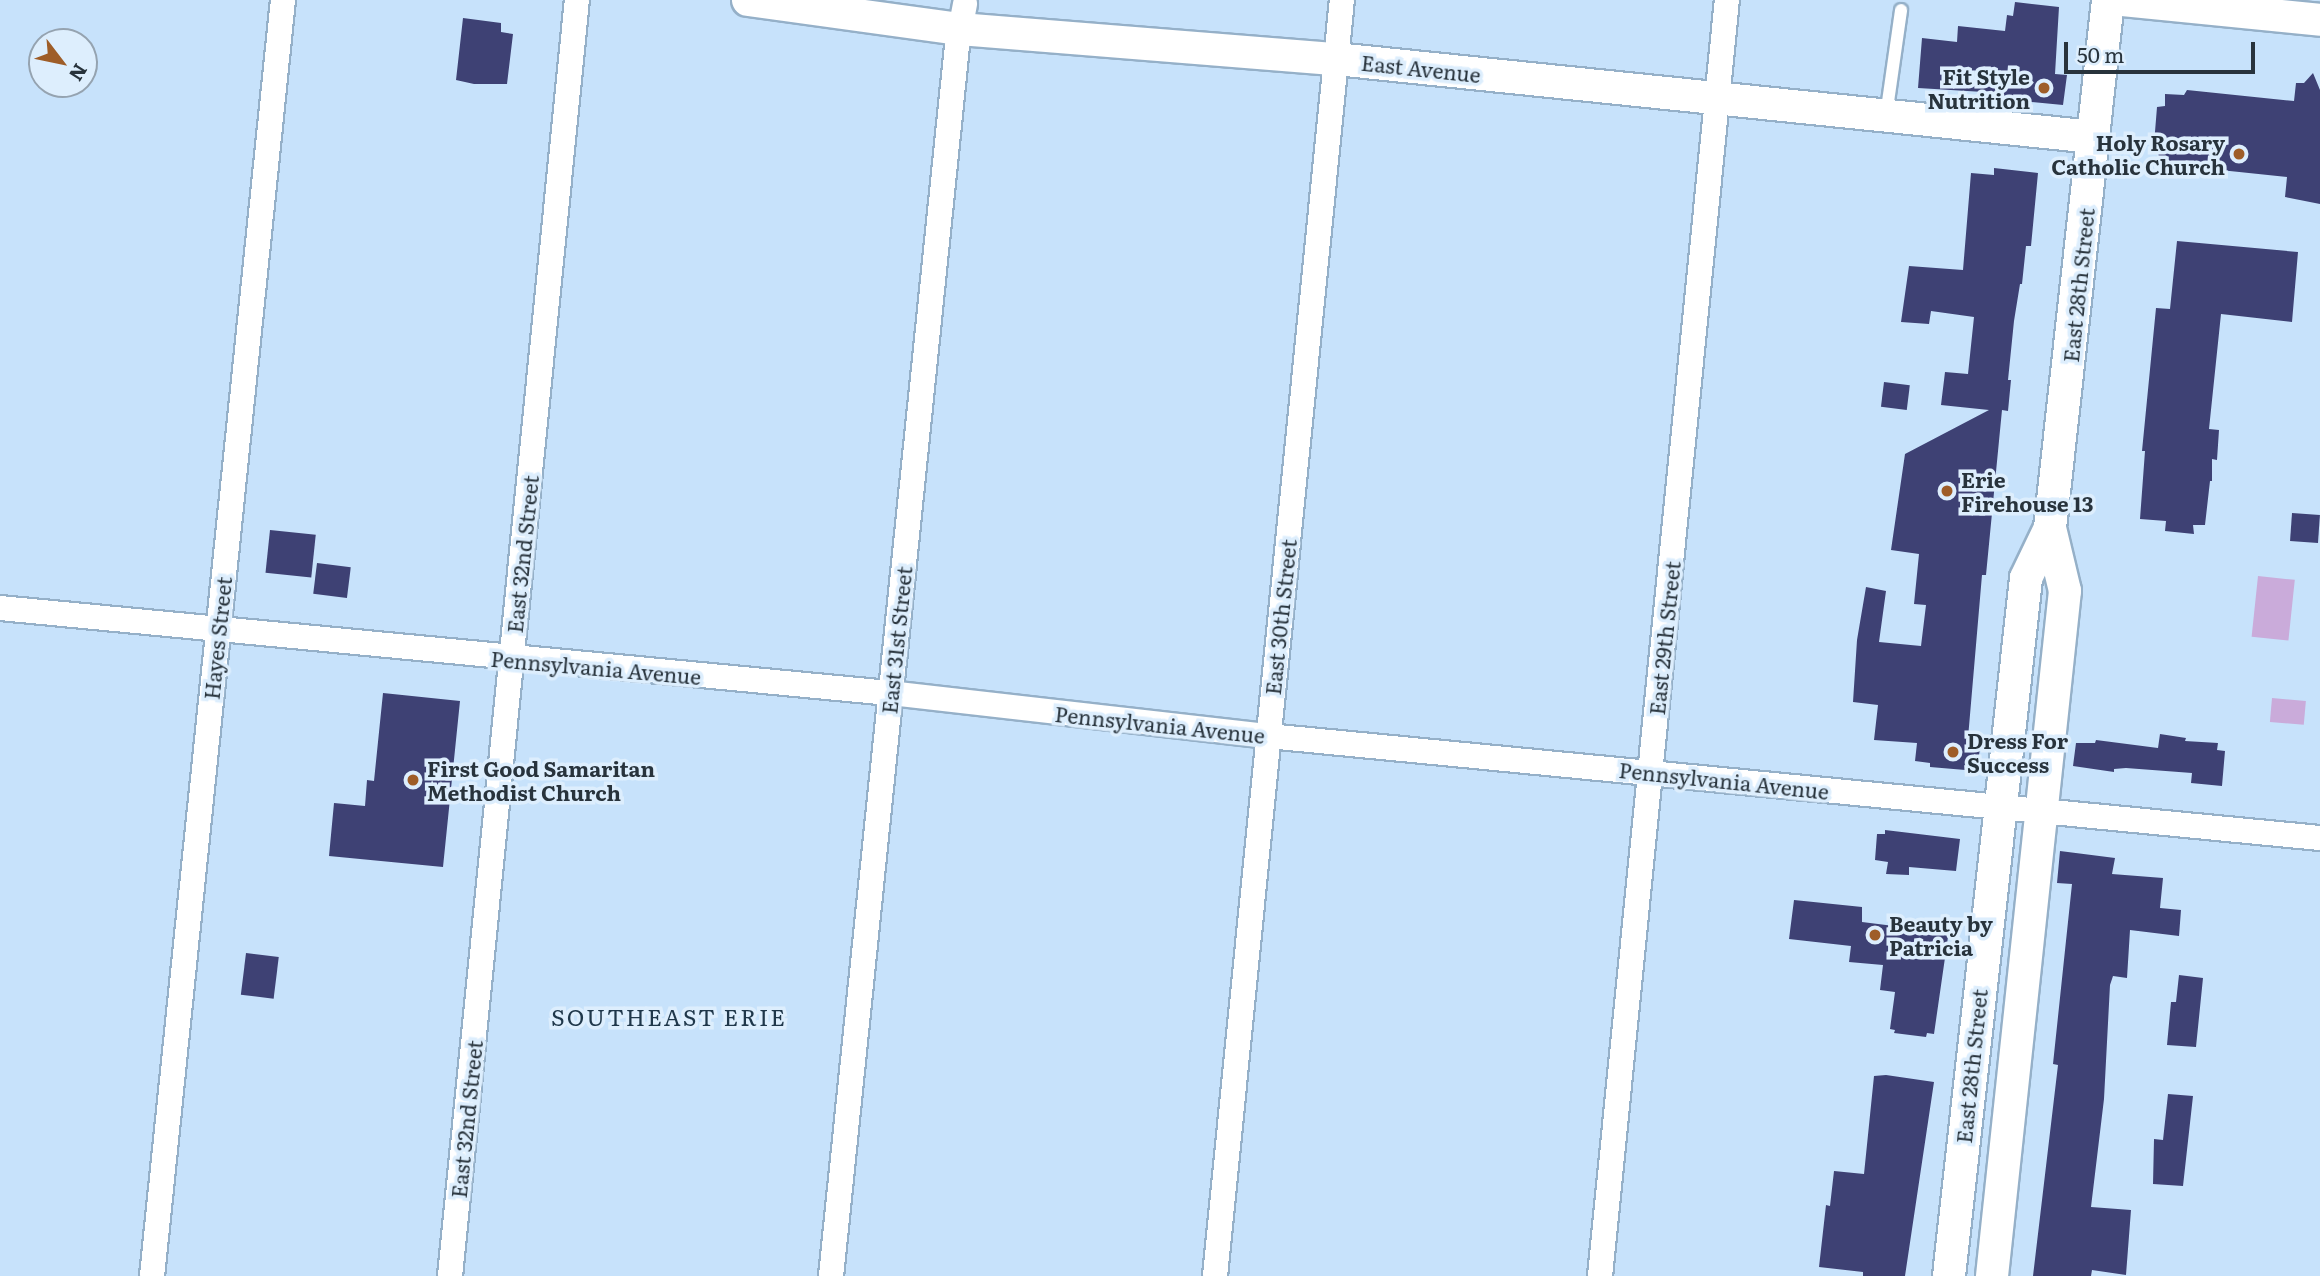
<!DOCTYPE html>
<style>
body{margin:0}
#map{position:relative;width:2320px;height:1276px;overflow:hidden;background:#c7e2fb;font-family:Literata,serif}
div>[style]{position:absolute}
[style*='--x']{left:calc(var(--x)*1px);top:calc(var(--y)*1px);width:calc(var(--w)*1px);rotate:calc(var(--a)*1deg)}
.green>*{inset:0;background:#caabda;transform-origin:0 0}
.building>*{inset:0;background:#3e4174;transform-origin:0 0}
.roads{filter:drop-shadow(2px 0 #95b0c8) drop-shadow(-2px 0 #95b0c8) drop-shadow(0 2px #95b0c8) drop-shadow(0 -2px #95b0c8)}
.service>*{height:12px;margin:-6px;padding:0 6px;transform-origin:6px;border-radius:6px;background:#fff}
.minor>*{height:24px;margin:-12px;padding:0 12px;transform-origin:12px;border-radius:12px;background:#fff}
.tertiary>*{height:32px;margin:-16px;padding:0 16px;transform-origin:16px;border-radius:16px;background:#fff}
.dots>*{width:19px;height:19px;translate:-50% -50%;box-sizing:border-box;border:4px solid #ddeefd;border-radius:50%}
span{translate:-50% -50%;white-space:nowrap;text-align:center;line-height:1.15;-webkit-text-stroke:7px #ddeefd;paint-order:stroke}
.street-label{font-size:21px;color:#28333c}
.poi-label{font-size:21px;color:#28333c;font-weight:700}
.right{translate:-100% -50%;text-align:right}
.left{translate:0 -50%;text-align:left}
.neighbourhood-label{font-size:23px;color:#1f374a;letter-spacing:2px}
.north{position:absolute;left:28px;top:28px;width:70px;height:70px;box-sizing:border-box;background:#ddeefd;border:2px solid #95a3b0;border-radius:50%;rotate:122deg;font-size:19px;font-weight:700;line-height:28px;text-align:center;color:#28333c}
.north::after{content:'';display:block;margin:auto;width:24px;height:32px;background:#9e5d28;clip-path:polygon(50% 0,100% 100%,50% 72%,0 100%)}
.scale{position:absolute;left:2064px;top:42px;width:191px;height:32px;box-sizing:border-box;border:4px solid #28333c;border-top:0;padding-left:9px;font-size:21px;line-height:24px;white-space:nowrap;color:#28333c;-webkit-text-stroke:5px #ddeefd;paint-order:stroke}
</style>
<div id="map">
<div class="green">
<div style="left:2258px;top:576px;width:37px;height:61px;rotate:6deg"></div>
<div style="left:2272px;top:698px;width:34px;height:24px;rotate:5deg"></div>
</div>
<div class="building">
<div style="clip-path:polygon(2015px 2px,2059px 7px,2055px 74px,2067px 75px,2063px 105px,2000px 99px,2000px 93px,1918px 88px,1922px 38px,1957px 42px,1958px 26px,2005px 31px,2007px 15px,2013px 16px)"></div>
<div style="clip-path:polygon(463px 18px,501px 23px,501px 32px,513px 34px,507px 84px,474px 84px,456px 80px)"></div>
<div style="clip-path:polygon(2313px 73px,2320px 90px,2320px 204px,2285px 197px,2287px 177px,2182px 166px,2159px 160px,2158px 149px,2154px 144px,2157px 107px,2165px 106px,2165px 94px,2184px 95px,2187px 90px,2294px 101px,2296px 83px,2304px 83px)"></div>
<div style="clip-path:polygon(1994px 168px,2038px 173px,2031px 246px,2026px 246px,2022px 284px,2020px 284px,2014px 321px,2008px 380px,2011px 380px,2008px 411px,2002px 410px,1986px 575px,1982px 575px,1968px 738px,1981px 740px,1977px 771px,1930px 767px,1930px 763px,1915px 761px,1917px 743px,1874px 740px,1878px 705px,1853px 702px,1857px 640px,1866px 587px,1886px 591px,1879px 642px,1921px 646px,1926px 605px,1914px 604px,1919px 554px,1891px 550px,1905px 454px,1989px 410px,1941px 405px,1945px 372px,1968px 374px,1974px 317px,1931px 311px,1929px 324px,1901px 322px,1909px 266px,1963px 270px,1971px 173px,1994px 175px)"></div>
<div style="clip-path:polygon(2177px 241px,2298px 252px,2292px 322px,2221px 314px,2209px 429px,2219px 430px,2217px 460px,2212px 459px,2212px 481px,2210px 481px,2205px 525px,2193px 525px,2194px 534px,2165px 531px,2166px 521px,2140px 519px,2145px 451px,2142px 451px,2156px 308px,2170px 309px)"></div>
<div style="left:1884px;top:382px;width:26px;height:25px;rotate:7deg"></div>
<div style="left:2292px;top:513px;width:28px;height:28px;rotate:4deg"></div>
<div style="left:270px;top:530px;width:46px;height:43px;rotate:6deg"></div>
<div style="left:317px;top:563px;width:34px;height:31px;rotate:7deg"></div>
<div style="clip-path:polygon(383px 693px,460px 701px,443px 867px,329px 856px,334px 803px,365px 806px,367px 780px,374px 781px)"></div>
<div style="clip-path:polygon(2160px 734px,2186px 738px,2185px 741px,2218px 743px,2217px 750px,2225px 751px,2222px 786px,2191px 783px,2192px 773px,2126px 768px,2114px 769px,2114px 772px,2073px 766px,2076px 743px,2095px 743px,2096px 740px,2158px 748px)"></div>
<div style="clip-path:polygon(1885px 830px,1960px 839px,1956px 871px,1909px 867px,1909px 875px,1886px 874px,1888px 862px,1875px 860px,1877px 834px,1885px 834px)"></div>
<div style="clip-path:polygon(2060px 851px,2115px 858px,2112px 874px,2163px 878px,2160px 908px,2181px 910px,2179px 936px,2130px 930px,2127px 978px,2113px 976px,2110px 985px,2104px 1099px,2091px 1207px,2131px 1210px,2126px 1275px,2092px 1270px,2091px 1276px,2033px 1276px,2058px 1065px,2053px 1064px,2072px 884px,2057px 883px)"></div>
<div style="clip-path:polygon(1794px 900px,1862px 907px,1862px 922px,1910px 928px,1911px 922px,1949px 930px,1934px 1034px,1927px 1033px,1926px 1037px,1894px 1033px,1895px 1030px,1890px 1029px,1895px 992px,1880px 990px,1883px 965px,1849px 962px,1851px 946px,1789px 939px)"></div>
<div style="left:246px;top:953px;width:33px;height:42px;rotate:7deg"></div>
<div style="clip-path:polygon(2179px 975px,2203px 978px,2196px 1047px,2167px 1045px,2171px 1002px,2176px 1002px)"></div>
<div style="clip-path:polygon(1886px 1075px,1934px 1082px,1905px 1276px,1863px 1276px,1863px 1272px,1819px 1267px,1826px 1205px,1830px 1206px,1834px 1171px,1864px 1174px,1874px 1076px)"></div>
<div style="clip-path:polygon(2168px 1094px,2193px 1096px,2183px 1186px,2153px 1184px,2154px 1139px,2163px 1140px)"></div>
</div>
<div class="roads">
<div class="service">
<div style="--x:1886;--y:116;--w:107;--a:-81.9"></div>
</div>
<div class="minor">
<div style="--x:0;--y:608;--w:894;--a:5.46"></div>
<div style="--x:890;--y:693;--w:380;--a:6.5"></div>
<div style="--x:1268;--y:736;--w:1057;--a:5.54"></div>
<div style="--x:152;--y:1276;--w:1283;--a:-84.14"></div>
<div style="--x:450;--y:1276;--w:1282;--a:-84.32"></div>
<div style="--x:831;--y:1276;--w:1236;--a:-84.15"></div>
<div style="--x:957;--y:46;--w:43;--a:-79.2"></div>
<div style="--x:1215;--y:1276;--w:1282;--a:-84.32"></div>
<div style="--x:1600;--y:1276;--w:1282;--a:-84.32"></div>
</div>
<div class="tertiary">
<div style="--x:748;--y:0;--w:214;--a:7.8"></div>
<div style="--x:960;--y:29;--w:377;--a:4.6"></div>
<div style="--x:1336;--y:59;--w:762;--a:5.88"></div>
<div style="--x:2121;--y:0;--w:200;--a:5.7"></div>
<div style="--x:1949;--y:1276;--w:702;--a:-83.7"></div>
<div style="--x:2026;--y:578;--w:55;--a:-64.4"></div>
<div style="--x:1992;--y:1276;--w:689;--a:-83.92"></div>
<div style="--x:2065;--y:591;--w:65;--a:-103.4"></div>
<div style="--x:2050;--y:528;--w:531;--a:-83.73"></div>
</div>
</div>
<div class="dots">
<div style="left:2044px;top:88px;background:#9e5d28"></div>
<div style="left:2239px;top:154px;background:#9e5d28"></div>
<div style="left:1947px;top:491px;background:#9e5d28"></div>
<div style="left:1953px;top:752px;background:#9e5d28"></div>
<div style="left:413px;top:780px;background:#9e5d28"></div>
<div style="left:1875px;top:935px;background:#9e5d28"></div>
</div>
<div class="street-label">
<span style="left:1421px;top:68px;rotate:6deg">East Avenue</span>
<span style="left:2078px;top:285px;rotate:-84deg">East 28th Street</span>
<span style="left:522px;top:554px;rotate:-84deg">East 32nd Street</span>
<span style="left:1280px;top:617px;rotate:-84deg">East 30th Street</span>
<span style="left:217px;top:638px;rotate:-84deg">Hayes Street</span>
<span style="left:1664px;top:638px;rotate:-84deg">East 29th Street</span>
<span style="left:896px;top:640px;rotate:-84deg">East 31st Street</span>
<span style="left:596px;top:667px;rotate:5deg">Pennsylvania Avenue</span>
<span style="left:1160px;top:724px;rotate:6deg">Pennsylvania Avenue</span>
<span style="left:1724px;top:780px;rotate:6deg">Pennsylvania Avenue</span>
<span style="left:1971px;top:1066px;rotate:-84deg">East 28th Street</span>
<span style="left:466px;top:1119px;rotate:-84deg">East 32nd Street</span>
</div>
<div class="poi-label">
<span class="right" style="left:2030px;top:88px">Fit Style<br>Nutrition</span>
<span class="right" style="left:2225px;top:154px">Holy Rosary<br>Catholic Church</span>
<span class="left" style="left:1961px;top:491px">Erie<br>Firehouse 13</span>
<span class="left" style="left:1967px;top:752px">Dress For<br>Success</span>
<span class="left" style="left:427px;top:780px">First Good Samaritan<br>Methodist Church</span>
<span class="left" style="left:1889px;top:935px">Beauty by<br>Patricia</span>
</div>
<div class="neighbourhood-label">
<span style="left:669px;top:1016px">SOUTHEAST ERIE</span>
</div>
<div class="north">N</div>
<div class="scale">50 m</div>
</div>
